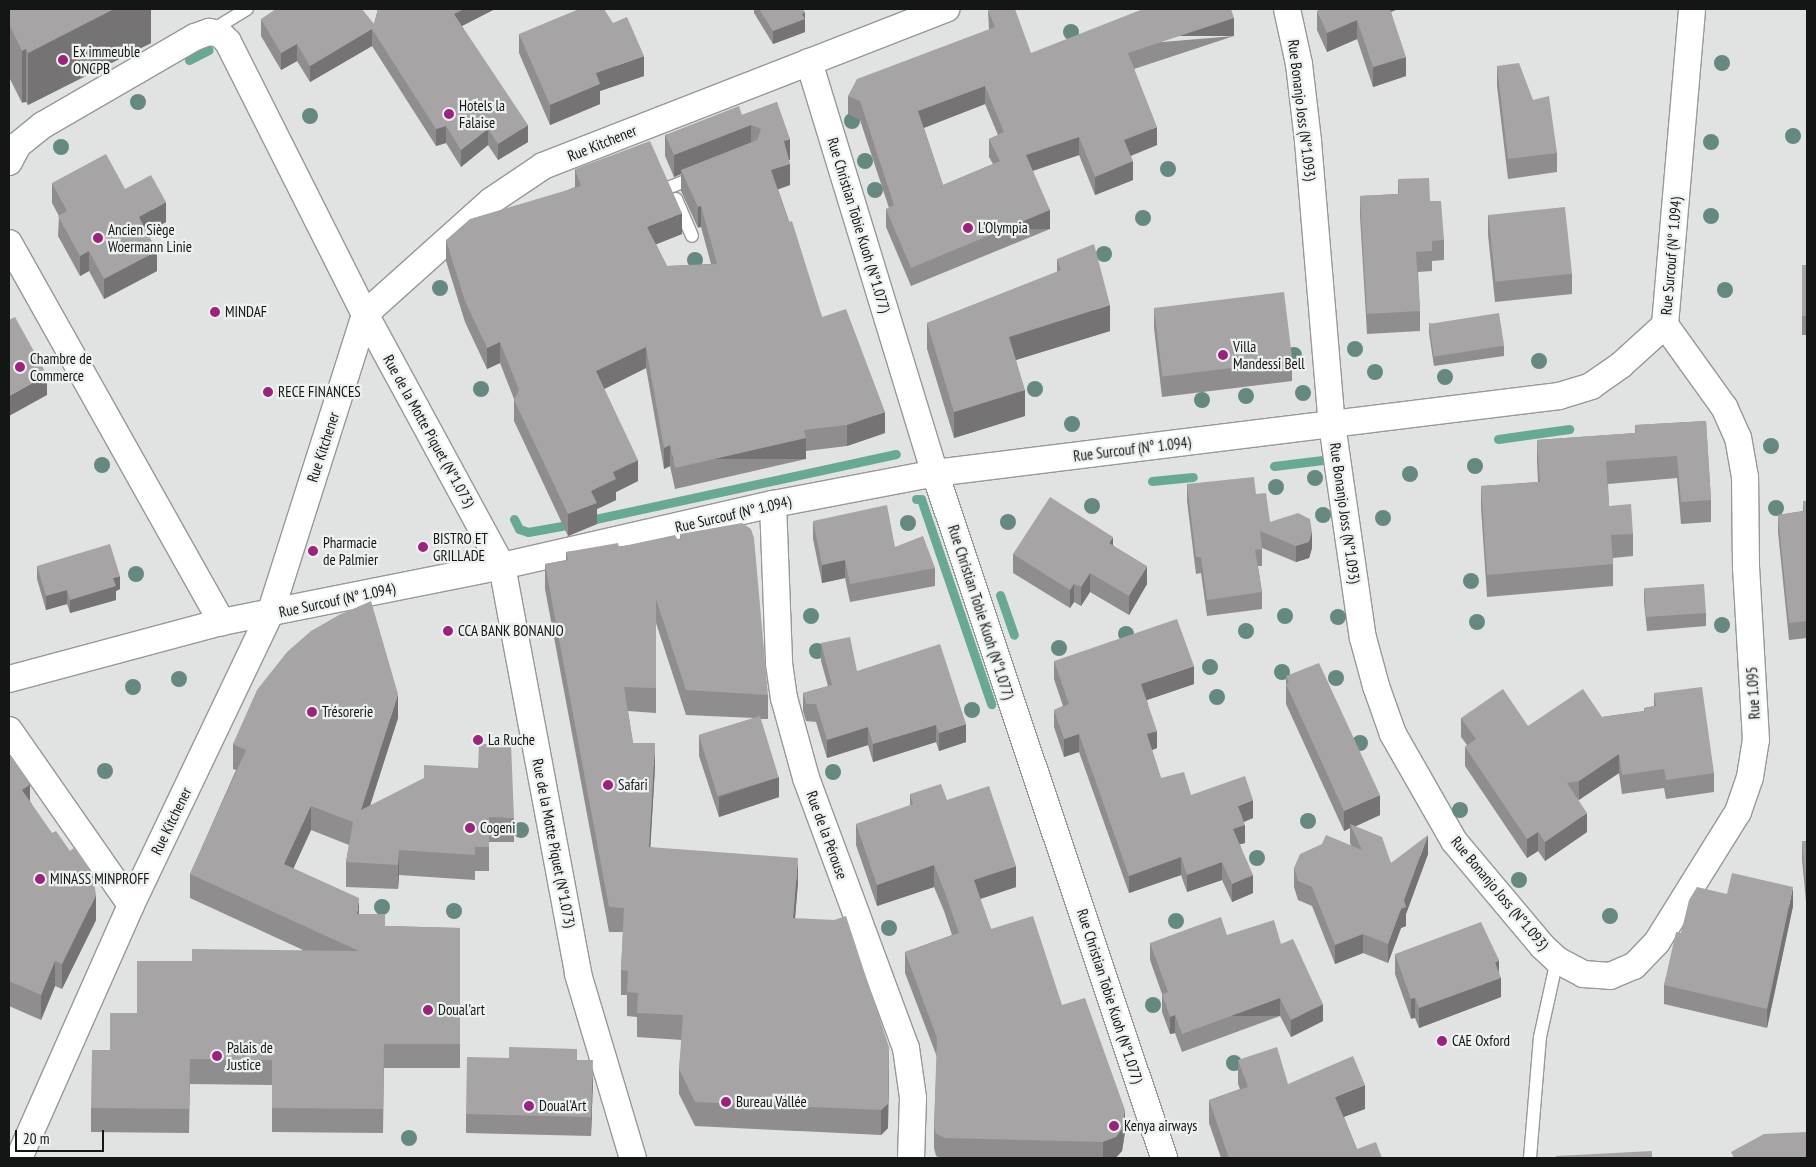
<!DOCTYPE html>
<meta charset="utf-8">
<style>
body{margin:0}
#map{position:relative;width:1816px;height:1167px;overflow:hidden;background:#e0e3e2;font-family:"PT Sans Narrow",sans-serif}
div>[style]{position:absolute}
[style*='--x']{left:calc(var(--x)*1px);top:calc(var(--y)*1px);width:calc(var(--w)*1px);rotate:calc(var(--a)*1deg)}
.stream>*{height:9px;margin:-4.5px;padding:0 4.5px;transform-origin:4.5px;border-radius:4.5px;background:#67a995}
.roads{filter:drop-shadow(1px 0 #969998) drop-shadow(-1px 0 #969998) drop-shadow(0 1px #969998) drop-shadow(0 -1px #969998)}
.lane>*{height:12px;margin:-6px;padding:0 6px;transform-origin:6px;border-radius:6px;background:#fff}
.street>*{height:26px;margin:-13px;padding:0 13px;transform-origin:13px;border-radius:13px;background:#fff}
.trees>*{width:16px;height:16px;margin:-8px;border-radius:50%;background:#658981}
.wall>*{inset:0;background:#908d8f;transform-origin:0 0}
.shaded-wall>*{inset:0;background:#757374;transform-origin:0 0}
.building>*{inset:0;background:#a7a4a6;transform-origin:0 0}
.dots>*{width:14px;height:14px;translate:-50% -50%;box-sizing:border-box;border:2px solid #edf1ef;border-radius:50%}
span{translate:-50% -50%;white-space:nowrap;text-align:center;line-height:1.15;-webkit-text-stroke:4.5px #edf1ef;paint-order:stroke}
.poi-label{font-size:15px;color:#141615}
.left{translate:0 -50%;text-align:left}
.street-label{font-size:15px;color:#141615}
.frame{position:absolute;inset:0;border:10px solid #141615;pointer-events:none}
.scale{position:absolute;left:15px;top:1130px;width:89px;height:22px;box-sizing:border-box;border:2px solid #141615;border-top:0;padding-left:6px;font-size:15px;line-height:18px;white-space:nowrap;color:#141615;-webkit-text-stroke:4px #edf1ef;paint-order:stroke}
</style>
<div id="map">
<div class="stream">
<div style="--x:189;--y:60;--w:22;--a:-27"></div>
<div style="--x:1498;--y:439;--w:72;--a:-8"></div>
<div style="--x:1274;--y:466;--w:49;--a:-7"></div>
<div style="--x:1152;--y:481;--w:41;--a:-5.6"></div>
<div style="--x:916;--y:499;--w:5;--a:0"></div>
<div style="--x:921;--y:499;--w:217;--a:71.1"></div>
<div style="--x:514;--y:519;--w:11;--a:63"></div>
<div style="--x:519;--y:529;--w:9;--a:18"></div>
<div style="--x:528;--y:532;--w:46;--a:-10.1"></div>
<div style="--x:586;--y:521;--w:317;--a:-12.2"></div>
<div style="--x:1000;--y:595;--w:42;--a:70.7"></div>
</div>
<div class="roads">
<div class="lane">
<div style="--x:211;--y:31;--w:42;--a:-31.4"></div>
<div style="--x:670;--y:187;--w:28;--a:-21"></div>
<div style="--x:676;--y:199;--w:40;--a:66.6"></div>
<div style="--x:1530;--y:1158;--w:121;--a:-85.3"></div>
<div style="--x:1540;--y:1037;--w:79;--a:-77.6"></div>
</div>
<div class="street">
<div style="--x:1287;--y:9;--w:56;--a:77.7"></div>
<div style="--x:1299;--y:64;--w:78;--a:83.3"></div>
<div style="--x:1308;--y:141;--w:284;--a:85.2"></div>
<div style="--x:1332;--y:424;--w:216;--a:81.8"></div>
<div style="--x:1363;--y:638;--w:50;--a:74.8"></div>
<div style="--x:1376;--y:686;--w:51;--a:70.5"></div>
<div style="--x:1393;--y:734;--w:123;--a:60.3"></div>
<div style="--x:1454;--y:841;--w:137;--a:50"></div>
<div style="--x:1542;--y:946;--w:21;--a:43"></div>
<div style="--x:1557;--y:960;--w:30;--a:28"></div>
<div style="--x:1583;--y:974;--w:27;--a:4"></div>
<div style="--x:1610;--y:976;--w:26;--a:-23"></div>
<div style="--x:1634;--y:966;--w:33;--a:-46"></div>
<div style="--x:1657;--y:942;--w:153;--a:-58.1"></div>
<div style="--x:1738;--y:812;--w:37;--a:-71"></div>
<div style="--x:1750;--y:777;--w:37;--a:-81"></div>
<div style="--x:1756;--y:740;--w:172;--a:-93.3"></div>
<div style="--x:1746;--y:568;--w:91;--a:-90.6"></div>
<div style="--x:1745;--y:477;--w:40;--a:-100"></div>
<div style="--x:1738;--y:438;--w:34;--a:-114"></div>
<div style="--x:1724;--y:407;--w:101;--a:-125.7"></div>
<div style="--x:809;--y:62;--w:430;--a:73"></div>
<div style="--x:935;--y:473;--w:722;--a:71.51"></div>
<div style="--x:9;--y:162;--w:19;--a:-62"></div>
<div style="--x:18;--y:145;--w:32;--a:-39"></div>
<div style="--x:43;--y:125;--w:176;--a:-30.1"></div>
<div style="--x:195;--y:37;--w:15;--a:-20"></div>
<div style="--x:209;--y:32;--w:11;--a:10"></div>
<div style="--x:220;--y:34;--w:11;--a:45"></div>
<div style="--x:228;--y:42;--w:305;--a:63.3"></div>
<div style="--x:365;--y:314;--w:287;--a:61.5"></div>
<div style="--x:502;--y:566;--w:415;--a:79.4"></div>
<div style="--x:578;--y:974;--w:192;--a:73.4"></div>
<div style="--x:9;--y:243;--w:435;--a:60.7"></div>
<div style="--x:773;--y:504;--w:159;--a:87.8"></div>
<div style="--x:779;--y:663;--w:35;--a:82"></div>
<div style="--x:784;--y:698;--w:83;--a:74.6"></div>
<div style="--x:806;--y:778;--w:288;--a:69.7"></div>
<div style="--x:906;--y:1048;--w:50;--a:82"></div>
<div style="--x:913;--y:1098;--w:60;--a:91.9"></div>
<div style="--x:9;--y:679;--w:220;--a:-15"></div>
<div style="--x:222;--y:622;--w:286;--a:-11.3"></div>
<div style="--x:502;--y:566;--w:278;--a:-12.9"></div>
<div style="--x:773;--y:504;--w:165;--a:-10.8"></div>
<div style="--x:935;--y:473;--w:629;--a:-7.03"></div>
<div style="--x:1559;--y:396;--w:34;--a:-17"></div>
<div style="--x:1591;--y:386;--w:37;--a:-35"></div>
<div style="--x:1621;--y:365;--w:59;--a:-42.3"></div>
<div style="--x:1665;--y:325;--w:317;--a:-85.1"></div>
<div style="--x:9;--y:730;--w:213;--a:55.1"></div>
<div style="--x:19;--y:1158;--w:277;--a:-66.1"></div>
<div style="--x:131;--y:905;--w:322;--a:-64.5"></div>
<div style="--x:270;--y:614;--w:315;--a:-72.4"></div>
<div style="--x:365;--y:314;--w:169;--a:-41.9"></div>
<div style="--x:491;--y:201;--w:63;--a:-33.9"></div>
<div style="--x:543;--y:166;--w:433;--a:-21.3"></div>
</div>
</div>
<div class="trees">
<div style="left:1071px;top:32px"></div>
<div style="left:1722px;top:63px"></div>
<div style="left:138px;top:102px"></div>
<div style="left:310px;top:116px"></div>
<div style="left:852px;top:121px"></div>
<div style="left:1793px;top:136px"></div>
<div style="left:1711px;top:142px"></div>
<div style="left:61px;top:147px"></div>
<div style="left:865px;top:161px"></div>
<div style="left:1168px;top:169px"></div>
<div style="left:875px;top:190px"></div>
<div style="left:1711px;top:216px"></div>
<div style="left:1143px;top:218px"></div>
<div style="left:1104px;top:254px"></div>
<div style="left:695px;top:260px"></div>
<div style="left:440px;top:288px"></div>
<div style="left:1725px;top:290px"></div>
<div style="left:1355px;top:349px"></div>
<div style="left:1294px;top:355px"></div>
<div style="left:1539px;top:361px"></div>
<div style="left:1375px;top:372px"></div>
<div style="left:1445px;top:377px"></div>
<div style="left:481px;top:389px"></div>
<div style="left:1035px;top:389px"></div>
<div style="left:1303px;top:393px"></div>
<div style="left:1246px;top:396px"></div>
<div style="left:1202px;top:400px"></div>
<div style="left:1072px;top:424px"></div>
<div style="left:1771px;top:446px"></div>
<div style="left:102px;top:465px"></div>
<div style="left:1475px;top:466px"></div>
<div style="left:1410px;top:474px"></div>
<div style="left:1315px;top:478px"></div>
<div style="left:1276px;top:487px"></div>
<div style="left:1092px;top:506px"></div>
<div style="left:1776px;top:508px"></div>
<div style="left:1323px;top:515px"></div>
<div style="left:1383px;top:518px"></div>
<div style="left:1008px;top:522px"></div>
<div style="left:908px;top:523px"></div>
<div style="left:136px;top:574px"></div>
<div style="left:1471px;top:581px"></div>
<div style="left:811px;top:616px"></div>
<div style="left:1285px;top:616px"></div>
<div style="left:1338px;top:617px"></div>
<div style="left:1477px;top:622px"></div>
<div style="left:1722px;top:625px"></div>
<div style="left:1246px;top:631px"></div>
<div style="left:1126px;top:634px"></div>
<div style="left:1059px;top:648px"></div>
<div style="left:817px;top:651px"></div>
<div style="left:1210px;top:667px"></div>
<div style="left:1282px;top:672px"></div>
<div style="left:1336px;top:678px"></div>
<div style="left:179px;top:679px"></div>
<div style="left:133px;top:687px"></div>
<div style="left:1217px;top:697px"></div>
<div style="left:972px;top:710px"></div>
<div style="left:1360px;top:743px"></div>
<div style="left:105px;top:771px"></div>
<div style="left:833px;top:772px"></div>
<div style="left:1460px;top:810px"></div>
<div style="left:1308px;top:821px"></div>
<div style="left:521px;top:830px"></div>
<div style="left:1257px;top:858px"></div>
<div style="left:1519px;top:880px"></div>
<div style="left:382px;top:907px"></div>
<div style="left:454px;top:911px"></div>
<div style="left:1610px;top:916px"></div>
<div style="left:1176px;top:921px"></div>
<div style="left:889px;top:928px"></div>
<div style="left:1153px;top:1005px"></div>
<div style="left:1234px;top:1063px"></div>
<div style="left:409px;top:1138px"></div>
</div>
<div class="wall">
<div style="clip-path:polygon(9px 9px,151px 9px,151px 43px,28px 105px,26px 102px,22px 103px,9px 77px)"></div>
<div style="clip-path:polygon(378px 9px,495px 9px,462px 26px,528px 142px,498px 160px,488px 145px,461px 167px,446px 143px,436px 146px,372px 46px,310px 82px,297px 61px,281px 70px,261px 36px,261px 19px,374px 24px)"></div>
<div style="clip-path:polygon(754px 9px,803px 9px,805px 32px,773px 44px,754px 13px)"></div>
<div style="clip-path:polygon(1323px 9px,1398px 9px,1391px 12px,1406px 76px,1373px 87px,1357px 39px,1327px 52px,1317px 30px,1317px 11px)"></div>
<div style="clip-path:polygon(evenodd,988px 10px,1031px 53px,1234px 36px,1134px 69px,1157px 145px,1131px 156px,1133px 180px,1095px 195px,1079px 155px,1033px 171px,1050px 229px,911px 286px,886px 227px,886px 209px,889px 208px,860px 120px,848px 114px,848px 96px,989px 30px,988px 10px,985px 104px,998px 135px,989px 139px,989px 157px,993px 164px,943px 185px,924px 128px,985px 104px)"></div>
<div style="clip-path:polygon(519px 34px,644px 76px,600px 91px,600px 104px,550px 125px,519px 53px)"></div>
<div style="clip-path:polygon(1497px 66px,1533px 100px,1557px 153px,1557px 172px,1508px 179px,1497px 86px)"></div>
<div style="clip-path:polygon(777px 102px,790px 160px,789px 160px,790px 185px,778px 189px,822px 317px,885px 433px,847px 446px,806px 451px,806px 459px,675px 489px,670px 466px,664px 469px,646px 368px,604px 389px,638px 481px,616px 492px,616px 500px,597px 509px,597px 524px,568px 536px,514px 421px,514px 399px,500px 363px,487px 369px,465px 322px,446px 261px,446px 240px,575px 187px,575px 169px,682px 234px,656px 244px,667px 266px,711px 264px,701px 227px,698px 228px,681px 191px,681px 174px,674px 177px,665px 156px,665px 135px,742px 115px)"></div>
<div style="clip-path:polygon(1398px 179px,1430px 201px,1444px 240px,1444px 260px,1432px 261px,1432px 271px,1418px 272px,1420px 311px,1420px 331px,1367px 334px,1360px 216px,1360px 196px,1398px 194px)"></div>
<div style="clip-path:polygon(52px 183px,125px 189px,166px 222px,147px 232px,157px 271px,104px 299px,89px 271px,80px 276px,58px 236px,59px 216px,52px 203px)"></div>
<div style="clip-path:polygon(1488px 215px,1572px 274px,1572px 294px,1495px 302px,1488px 235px)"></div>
<div style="clip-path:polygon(1057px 259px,1110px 331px,1016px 360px,1025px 416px,954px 438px,927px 349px,927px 323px,1057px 272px)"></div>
<div style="left:1802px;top:265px;width:5px;height:70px"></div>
<div style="clip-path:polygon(1154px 308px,1292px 361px,1292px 381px,1162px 397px,1154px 328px)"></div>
<div style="clip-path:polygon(1429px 323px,1504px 346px,1504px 356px,1434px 366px,1429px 333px)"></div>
<div style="clip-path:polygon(1706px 421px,1711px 500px,1711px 522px,1681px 524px,1677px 478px,1608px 484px,1609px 506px,1633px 534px,1633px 556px,1613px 558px,1613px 586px,1487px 597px,1481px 508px,1481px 486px,1538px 482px,1537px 462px,1537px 440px,1635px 433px,1635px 425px)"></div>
<div style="clip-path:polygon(1187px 484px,1256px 494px,1270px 522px,1312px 548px,1309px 558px,1296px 562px,1262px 548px,1262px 566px,1258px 566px,1262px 592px,1262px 609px,1207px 616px,1201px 573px,1196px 574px,1187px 501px)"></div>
<div style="clip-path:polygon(1803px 501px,1807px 501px,1807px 638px,1789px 640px,1778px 532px,1778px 515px,1803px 511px)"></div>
<div style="clip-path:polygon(813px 521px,895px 547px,935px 568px,935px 586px,850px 602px,845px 578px,822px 583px,813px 539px)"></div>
<div style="clip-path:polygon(680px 534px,768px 695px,768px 719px,760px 719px,779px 797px,719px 817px,699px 756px,699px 736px,754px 718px,686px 715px,656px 623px,656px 713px,628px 711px,633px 743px,655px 767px,650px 847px,798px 882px,795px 918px,889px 1071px,888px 1128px,881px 1135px,695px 1126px,679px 1094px,679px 1069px,682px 1040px,637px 1037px,637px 1017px,627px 1016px,627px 995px,621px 995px,621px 970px,623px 932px,609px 932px,545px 589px,545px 564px,566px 560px,566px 552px,678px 540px,680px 540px)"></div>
<div style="clip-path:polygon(1113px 545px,1147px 584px,1129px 615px,1090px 592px,1081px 606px,1074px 602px,1070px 608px,1013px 573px,1013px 554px)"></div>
<div style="clip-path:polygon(37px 566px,120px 589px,116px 591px,116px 600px,70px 613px,67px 604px,46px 610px,37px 579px)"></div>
<div style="clip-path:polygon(1644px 589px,1706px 613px,1706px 626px,1647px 631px,1644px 602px)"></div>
<div style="clip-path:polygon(821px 643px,857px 671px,966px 742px,939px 751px,936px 742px,873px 762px,868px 745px,827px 758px,816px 722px,806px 721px,803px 711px,803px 693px,828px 686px,821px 661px)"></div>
<div style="clip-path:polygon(1054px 661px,1194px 684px,1147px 700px,1157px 748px,1152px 750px,1161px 778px,1191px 795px,1253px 818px,1244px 822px,1245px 843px,1240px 844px,1253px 893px,1232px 902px,1222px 880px,1187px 892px,1181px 875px,1129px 893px,1079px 752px,1064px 757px,1054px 727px,1054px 710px,1063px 706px,1054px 679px)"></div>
<div style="clip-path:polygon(1286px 676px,1380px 815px,1355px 826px,1391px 863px,1428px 854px,1406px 914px,1406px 926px,1401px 928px,1388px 963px,1363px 953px,1335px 964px,1312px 906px,1298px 900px,1294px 887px,1294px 868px,1351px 845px,1350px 843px,1350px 828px,1344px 831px,1286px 704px)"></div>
<div style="clip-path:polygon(1654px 693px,1714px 773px,1714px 792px,1666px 799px,1664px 788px,1622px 794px,1619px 773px,1578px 800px,1587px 832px,1545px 861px,1538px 851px,1527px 858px,1465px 766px,1465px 747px,1467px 745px,1461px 737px,1461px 718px,1528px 726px,1602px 717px,1644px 711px,1644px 708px,1654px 706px)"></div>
<div style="clip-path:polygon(398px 718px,370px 805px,514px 818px,514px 842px,489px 842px,489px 871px,475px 871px,475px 880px,399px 875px,398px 889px,346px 887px,346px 862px,349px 845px,311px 830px,293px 869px,359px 914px,385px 926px,460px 928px,460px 1068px,384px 1068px,383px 1133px,272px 1132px,272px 1085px,190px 1084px,189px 1133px,91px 1132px,91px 1108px,110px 1050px,137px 1013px,303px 950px,190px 898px,190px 874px,236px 770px,233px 769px,233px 744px)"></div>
<div style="clip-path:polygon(9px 753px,30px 801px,96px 920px,62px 989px,55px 986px,41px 1020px,9px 1006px)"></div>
<div style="clip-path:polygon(910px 794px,947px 800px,1016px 887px,980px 899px,991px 929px,1062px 1005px,1125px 1132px,1122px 1151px,1116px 1158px,942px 1158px,936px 1156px,934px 1148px,934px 1126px,937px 1057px,905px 973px,905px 952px,952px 935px,944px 911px,934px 887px,877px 906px,856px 845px,856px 824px,910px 806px)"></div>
<div style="clip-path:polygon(1802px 841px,1807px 841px,1807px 901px,1806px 901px,1802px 860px)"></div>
<div style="clip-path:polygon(1727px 894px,1793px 906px,1767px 1028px,1664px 1004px,1664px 985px,1681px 933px)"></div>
<div style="clip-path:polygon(1227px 935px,1281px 944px,1323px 1021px,1291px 1037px,1280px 1016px,1182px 1052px,1175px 1033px,1170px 1034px,1162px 1012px,1162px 994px,1150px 960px,1150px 943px)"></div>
<div style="clip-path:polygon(1395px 954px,1499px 972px,1501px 997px,1419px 1028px,1415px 1018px,1411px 1019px,1395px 974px)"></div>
<div style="clip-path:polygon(577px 1060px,593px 1079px,591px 1136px,466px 1133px,466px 1114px)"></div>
<div style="clip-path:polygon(1238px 1060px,1288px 1084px,1365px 1109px,1344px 1117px,1357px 1149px,1382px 1158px,1221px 1158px,1209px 1123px,1209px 1100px,1240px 1089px,1238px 1084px)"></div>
</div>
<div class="shaded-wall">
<div style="clip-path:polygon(114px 9px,151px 9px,151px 43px,28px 105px,28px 53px)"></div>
<div style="clip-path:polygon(464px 9px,495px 9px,454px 30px,454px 14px)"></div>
<div style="clip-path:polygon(1385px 9px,1398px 9px,1385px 14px)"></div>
<div style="clip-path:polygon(805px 12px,805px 32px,773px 44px,773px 31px)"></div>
<div style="left:1234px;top:18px;width:18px;height:112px;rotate:90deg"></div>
<div style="clip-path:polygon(1357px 20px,1357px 39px,1327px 52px,1327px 33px)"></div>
<div style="clip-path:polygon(372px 29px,372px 46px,310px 82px,310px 66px)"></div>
<div style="clip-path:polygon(297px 44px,297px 61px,281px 70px,281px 53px)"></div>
<div style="left:26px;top:49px;width:53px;height:4px;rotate:90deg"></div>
<div style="clip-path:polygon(644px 56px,644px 76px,600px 91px,600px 104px,550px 125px,550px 105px,596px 73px)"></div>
<div style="clip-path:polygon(1406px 57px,1406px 76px,1373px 87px,1373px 67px)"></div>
<div style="clip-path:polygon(985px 86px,985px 104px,918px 130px,918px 111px)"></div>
<div style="clip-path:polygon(528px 125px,528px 142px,498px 160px,498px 144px)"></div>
<div style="clip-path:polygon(751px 125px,751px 146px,681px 170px,681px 174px,674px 177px,674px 155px)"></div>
<div style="clip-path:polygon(446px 126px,446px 143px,436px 146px,436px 129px)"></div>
<div style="clip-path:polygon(1157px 127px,1157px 145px,1124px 158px,1124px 140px)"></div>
<div style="clip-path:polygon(488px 129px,488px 145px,461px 167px,461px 150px)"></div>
<div style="clip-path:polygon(1079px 137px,1079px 155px,1026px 173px,1026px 155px)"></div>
<div style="clip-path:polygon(790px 139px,790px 160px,784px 162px,784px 141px)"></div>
<div style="clip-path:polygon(1133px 161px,1133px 180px,1095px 195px,1095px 177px)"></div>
<div style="clip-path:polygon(790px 164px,790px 185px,771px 192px,771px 170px)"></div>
<div style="clip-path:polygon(166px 202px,166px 222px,139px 237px,139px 217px)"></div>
<div style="left:701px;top:206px;width:21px;height:3px;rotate:90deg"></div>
<div style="left:1050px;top:210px;width:19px;height:151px;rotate:90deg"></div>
<div style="clip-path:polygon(682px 213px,682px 234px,647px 248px,647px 227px)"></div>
<div style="clip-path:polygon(89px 251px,89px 271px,80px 276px,80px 256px)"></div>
<div style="clip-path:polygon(157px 251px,157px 271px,104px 299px,104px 279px)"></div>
<div style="clip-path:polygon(1110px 305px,1110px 331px,1009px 362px,1009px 337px)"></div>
<div style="clip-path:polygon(500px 342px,500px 363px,487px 369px,487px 348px)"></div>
<div style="clip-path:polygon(646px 347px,646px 368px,596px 393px,596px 371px)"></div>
<div style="clip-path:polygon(47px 375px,47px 395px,9px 416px,9px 396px)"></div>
<div style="clip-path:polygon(1025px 390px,1025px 416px,954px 438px,954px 412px)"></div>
<div style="clip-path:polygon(885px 412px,885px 433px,847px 446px,847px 425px)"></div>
<div style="left:806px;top:438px;width:21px;height:134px;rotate:90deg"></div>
<div style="clip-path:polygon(670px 445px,670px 466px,664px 469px,664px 448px)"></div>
<div style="clip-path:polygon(638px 460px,638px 481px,616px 492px,616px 500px,597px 509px,597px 524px,568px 536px,568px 514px,591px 491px,613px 472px)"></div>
<div style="clip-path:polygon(1312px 532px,1312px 548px,1309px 558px,1296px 562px,1296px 546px)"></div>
<div style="clip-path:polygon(1113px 537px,1113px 555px,1109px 543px)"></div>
<div style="clip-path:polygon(845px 560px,845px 578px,822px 583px,822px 565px)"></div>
<div style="clip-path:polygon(1147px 566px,1147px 584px,1129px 615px,1129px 596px)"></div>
<div style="clip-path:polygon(1090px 573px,1090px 592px,1081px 606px,1081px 587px)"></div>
<div style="clip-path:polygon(120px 576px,120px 589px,116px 591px,116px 600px,70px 613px,70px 600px,113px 578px)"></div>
<div style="clip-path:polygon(1074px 584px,1074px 602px,1070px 608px,1070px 590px)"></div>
<div style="clip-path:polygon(67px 590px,67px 604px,46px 610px,46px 596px)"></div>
<div style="clip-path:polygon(1194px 666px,1194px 684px,1141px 702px,1141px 684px)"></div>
<div style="clip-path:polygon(398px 694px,398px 718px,361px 834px,361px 810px)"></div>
<div style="clip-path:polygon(966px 724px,966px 742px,939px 751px,939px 733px)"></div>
<div style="clip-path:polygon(936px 725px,936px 742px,873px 762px,873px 744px)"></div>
<div style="clip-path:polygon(868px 727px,868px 745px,827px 758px,827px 740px)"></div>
<div style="clip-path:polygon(1157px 731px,1157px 748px,1147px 752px,1147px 734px)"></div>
<div style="clip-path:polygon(1079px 734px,1079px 752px,1064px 757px,1064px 739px)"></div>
<div style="clip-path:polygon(655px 743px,655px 767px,649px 872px,649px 847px)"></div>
<div style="clip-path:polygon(1619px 754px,1619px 773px,1579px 800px,1579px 781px)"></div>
<div style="clip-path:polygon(779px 777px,779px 797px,719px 817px,719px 797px)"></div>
<div style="clip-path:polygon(30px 784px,30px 809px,22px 790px)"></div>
<div style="clip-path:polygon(1380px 795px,1380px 815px,1352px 828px,1350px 824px,1350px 828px,1344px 831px,1344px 811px)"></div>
<div style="clip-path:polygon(1253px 800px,1253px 818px,1238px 824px,1238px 806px)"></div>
<div style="clip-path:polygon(311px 806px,311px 830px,284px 889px,284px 864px)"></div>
<div style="clip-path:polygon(1587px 813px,1587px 832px,1545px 861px,1545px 842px)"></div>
<div style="clip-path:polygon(1245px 825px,1245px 843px,1233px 846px,1233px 829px)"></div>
<div style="clip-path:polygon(1538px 832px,1538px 851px,1527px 858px,1527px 839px)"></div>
<div style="clip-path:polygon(1428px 835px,1428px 854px,1406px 914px,1406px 926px,1401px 928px,1388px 963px,1388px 944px)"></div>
<div style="clip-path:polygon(399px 850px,399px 875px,398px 889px,398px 865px)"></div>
<div style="clip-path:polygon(1181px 857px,1181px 875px,1129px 893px,1129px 876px)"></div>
<div style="clip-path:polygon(798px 858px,798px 882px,793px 943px,793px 918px)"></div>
<div style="clip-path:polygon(1222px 862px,1222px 880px,1187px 892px,1187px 875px)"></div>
<div style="clip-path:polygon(934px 865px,934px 887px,877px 906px,877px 885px)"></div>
<div style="clip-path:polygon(1016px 866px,1016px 887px,974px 901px,974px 880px)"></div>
<div style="clip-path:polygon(1253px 875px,1253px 893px,1232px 902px,1232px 884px)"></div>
<div style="clip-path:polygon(1793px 887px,1793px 906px,1767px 1028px,1767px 1009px)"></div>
<div style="clip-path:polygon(96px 895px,96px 920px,62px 989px,62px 964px)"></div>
<div style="clip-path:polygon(359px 898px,359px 923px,357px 914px)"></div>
<div style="clip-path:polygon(1363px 934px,1363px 953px,1335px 964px,1335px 945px)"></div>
<div style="clip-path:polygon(1499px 960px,1499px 978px,1501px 978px,1501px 997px,1419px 1028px,1419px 1008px)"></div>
<div style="clip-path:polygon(55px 961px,55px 986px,41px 1020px,41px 995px)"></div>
<div style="left:1280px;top:998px;width:18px;height:104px;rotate:90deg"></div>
<div style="left:1415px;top:998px;width:20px;height:4px;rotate:90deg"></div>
<div style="clip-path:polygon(1323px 1004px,1323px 1021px,1291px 1037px,1291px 1020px)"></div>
<div style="clip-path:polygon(1175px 1015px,1175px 1033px,1170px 1034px,1170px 1017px)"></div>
<div style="clip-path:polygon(889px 1047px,888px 1128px,881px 1135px,881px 1110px)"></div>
<div style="clip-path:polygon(593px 1060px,593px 1079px,591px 1136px,591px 1117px)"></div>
<div style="clip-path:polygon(1365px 1085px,1365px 1109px,1335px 1120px,1335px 1097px)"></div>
<div style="clip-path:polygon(1125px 1110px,1125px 1132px,1122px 1151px,1115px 1158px,1103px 1158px,1103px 1142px)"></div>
</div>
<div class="building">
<div style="clip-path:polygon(9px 9px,114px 9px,28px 53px,26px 49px,22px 51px,9px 24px)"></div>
<div style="clip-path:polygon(276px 9px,362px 9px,374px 24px,378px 9px,464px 9px,454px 14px,528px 125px,498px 144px,488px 129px,461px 150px,446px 126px,436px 129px,372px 29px,310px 66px,297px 44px,281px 53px,261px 19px)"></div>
<div style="clip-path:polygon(579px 9px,604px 9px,613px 23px,627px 17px,644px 56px,596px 73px,600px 84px,550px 105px,519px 34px)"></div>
<div style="clip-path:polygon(759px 9px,803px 9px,805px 12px,802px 14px,805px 19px,773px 31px)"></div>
<div style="clip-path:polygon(evenodd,991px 9px,1015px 9px,1031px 53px,1143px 9px,1231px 9px,1234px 18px,1128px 53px,1157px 127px,1124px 140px,1133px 161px,1095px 177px,1079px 137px,1026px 155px,1050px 210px,911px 268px,886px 209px,894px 205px,860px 101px,848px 96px,857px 79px,995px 27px,988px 10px,991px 9px,985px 86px,1004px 132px,989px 139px,1000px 161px,943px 185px,918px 111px,985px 86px)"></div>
<div style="clip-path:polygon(1323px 9px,1390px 9px,1406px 57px,1373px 67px,1357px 20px,1327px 33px,1317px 11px)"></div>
<div style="clip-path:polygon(1519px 63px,1533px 100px,1549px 96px,1557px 153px,1508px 159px,1497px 66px)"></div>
<div style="clip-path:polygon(777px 102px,790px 139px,784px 141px,790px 164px,771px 170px,789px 222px,792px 221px,822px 317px,846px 309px,885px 412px,847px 425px,804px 430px,806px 438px,675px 468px,670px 445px,664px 448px,646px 347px,596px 371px,638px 460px,613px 472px,616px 479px,591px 491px,597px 503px,568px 514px,514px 400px,519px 390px,500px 342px,487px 348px,465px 301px,446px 240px,470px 219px,581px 186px,575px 169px,650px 141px,682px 213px,647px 227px,667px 266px,717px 264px,701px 206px,698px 207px,681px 170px,757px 140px,761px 129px,751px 125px,674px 155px,665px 135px,739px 106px,742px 115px)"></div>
<div style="clip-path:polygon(106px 154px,125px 189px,151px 175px,166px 202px,139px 217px,157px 251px,104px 279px,89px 251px,80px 256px,58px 216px,67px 211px,52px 183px)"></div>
<div style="clip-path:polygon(1429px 178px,1430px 201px,1441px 201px,1444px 240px,1432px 241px,1432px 251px,1416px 252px,1420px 311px,1367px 314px,1360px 196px,1399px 194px,1398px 179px)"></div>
<div style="left:1565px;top:207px;width:67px;height:77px;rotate:84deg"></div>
<div style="clip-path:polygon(1094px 244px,1110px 305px,1009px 337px,1025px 390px,954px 412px,927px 323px,1061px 270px,1057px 259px)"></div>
<div style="left:1802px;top:265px;width:5px;height:51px"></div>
<div style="left:1284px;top:292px;width:69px;height:131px;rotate:83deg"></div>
<div style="left:1499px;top:313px;width:33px;height:71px;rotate:81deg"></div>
<div style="clip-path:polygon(15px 317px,47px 375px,9px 396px,9px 320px)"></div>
<div style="clip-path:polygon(1706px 421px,1711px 500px,1681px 502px,1677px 456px,1606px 461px,1609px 506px,1631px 504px,1633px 534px,1611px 535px,1613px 564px,1487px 575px,1481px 486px,1540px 482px,1537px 440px,1636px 433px,1635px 425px)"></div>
<div style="clip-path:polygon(1254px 477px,1256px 494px,1266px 493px,1270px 522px,1298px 513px,1310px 519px,1312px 532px,1309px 542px,1296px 546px,1260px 531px,1262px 549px,1255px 550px,1262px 592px,1207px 600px,1201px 557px,1196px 557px,1187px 484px)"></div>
<div style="clip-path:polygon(1050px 497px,1113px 537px,1109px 543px,1147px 566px,1129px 596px,1090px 573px,1081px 587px,1074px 584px,1070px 590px,1013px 554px)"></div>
<div style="clip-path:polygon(1803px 501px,1807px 501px,1807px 621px,1789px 623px,1778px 515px,1804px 511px)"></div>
<div style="clip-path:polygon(887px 505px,895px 547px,923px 536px,935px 568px,850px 584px,845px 560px,822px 565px,813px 521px)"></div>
<div style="clip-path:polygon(742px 523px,751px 529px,754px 538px,768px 695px,686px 690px,656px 599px,656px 688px,624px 687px,633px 743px,655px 743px,649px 847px,798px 858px,793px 918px,834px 920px,846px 916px,889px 1047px,888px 1104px,881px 1110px,695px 1102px,679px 1069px,683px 1015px,637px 1013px,638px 993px,627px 992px,628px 971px,621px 970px,624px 908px,609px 907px,545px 564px,568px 560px,566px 552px,618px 543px,619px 547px,675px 535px,678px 540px,681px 539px,680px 534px)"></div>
<div style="clip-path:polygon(110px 544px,120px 576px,113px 578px,116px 586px,70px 600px,67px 590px,46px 596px,37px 566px)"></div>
<div style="left:1704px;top:584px;width:29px;height:60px;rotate:86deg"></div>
<div style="clip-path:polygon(371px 601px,398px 694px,361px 810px,424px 778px,424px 765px,478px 768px,479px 744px,511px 744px,514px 818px,489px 817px,489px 847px,475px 847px,475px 855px,399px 850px,398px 865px,346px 862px,353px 822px,311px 806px,284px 864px,359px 898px,357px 914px,385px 914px,385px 926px,460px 928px,460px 1044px,384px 1044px,383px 1109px,272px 1108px,272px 1060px,190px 1059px,189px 1109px,91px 1108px,92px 1050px,110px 1050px,110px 1013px,137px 1013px,137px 961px,192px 961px,192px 949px,359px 951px,190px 874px,246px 750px,233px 744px,257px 690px,287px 652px,311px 631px,339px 615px)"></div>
<div style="clip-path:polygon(1177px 619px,1194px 666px,1141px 684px,1157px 731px,1147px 734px,1161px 778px,1184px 772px,1191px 795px,1245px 776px,1253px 800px,1238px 806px,1245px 825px,1233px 829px,1253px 875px,1232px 884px,1222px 862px,1187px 875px,1181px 857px,1129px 876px,1079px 734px,1064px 739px,1054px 710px,1069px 704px,1054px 661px)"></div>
<div style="clip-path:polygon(850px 637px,857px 671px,940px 644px,966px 724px,939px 733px,936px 725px,873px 744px,868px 727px,827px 740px,816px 704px,806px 704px,803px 693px,832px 685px,821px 643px)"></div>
<div style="clip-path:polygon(1319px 663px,1380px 795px,1344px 811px,1286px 684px,1289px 683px,1286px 676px)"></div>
<div style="clip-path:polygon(1702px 687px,1714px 773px,1666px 780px,1664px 769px,1622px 775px,1619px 754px,1579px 781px,1567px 783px,1587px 813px,1545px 842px,1538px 832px,1527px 839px,1465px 747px,1476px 739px,1461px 718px,1503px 689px,1528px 726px,1583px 689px,1602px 717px,1645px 711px,1644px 708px,1656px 706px,1654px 693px)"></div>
<div style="left:760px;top:716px;width:64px;height:64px;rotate:73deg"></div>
<div style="clip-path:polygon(9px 753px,30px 784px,22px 790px,52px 833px,56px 831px,70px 851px,75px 847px,93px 875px,96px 895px,62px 964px,55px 961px,41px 995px,9px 981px)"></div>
<div style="clip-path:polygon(941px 784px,947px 800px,989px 786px,1016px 866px,974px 880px,991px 929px,1033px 916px,1062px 1005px,1085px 998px,1125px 1110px,1122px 1129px,1116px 1137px,1103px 1142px,945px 1138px,936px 1134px,934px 1126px,937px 1038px,905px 952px,959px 933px,944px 890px,934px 865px,877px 885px,856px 824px,913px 804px,910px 794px)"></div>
<div style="clip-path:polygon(1350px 824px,1382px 837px,1391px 863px,1428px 835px,1404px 900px,1406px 907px,1401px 909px,1388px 944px,1363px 934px,1335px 945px,1312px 887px,1298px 881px,1294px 868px,1300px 854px,1322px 844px,1326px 835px,1362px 850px)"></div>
<div style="clip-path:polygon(1802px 841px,1807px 841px,1807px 883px,1806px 883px)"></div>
<div style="clip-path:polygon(1732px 873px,1793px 887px,1767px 1009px,1664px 985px,1676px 932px,1681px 933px,1689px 900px,1697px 887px,1727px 894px)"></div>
<div style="clip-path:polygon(1221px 917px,1227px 935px,1274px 920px,1281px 944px,1293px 939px,1323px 1004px,1291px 1020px,1280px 998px,1182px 1034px,1175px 1015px,1170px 1017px,1162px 994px,1168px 992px,1150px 943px)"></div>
<div style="clip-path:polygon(1481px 922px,1499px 960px,1495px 962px,1501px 978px,1419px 1008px,1415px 998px,1411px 999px,1395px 954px)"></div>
<div style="clip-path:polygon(509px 1047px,577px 1049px,577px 1060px,593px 1060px,591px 1117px,466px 1114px,467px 1057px,509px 1058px)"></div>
<div style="clip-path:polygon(1277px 1047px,1288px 1084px,1353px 1056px,1365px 1085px,1335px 1097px,1357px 1149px,1376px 1142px,1382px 1158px,1229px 1158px,1209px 1100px,1248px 1087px,1238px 1060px)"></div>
<div style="clip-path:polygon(1807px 1132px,1807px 1158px,1734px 1158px,1731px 1152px,1764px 1134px)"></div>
<div style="clip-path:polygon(1652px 1151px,1652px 1158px,1556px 1158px,1556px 1156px)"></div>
</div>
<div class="dots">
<div style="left:63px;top:60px;background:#9b237d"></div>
<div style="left:449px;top:114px;background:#9b237d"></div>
<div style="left:968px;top:228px;background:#9b237d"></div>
<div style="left:98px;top:238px;background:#9b237d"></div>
<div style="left:215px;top:312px;background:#9b237d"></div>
<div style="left:1223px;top:355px;background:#9b237d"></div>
<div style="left:20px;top:367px;background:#9b237d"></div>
<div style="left:268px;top:392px;background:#9b237d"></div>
<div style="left:423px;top:547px;background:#9b237d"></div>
<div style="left:313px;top:551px;background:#9b237d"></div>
<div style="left:448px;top:631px;background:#9b237d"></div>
<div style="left:312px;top:712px;background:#9b237d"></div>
<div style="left:478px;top:740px;background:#9b237d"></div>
<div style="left:608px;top:785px;background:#9b237d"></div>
<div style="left:470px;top:828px;background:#9b237d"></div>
<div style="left:40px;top:879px;background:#9b237d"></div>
<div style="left:428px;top:1010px;background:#9b237d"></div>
<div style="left:1442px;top:1041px;background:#9b237d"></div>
<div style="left:217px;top:1056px;background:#9b237d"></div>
<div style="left:726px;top:1102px;background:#9b237d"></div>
<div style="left:529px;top:1106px;background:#9b237d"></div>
<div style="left:1114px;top:1126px;background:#9b237d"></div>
</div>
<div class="poi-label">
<span class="left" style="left:73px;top:60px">Ex immeuble<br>ONCPB</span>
<span class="left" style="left:459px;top:114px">Hotels la<br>Falaise</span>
<span class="left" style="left:978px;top:228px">L'Olympia</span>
<span class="left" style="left:108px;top:238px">Ancien Siège<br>Woermann Linie</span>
<span class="left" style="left:225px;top:312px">MINDAF</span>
<span class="left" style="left:1233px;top:355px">Villa<br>Mandessi Bell</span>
<span class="left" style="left:30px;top:367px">Chambre de<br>Commerce</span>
<span class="left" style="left:278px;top:392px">RECE FINANCES</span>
<span class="left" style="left:433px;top:547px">BISTRO ET<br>GRILLADE</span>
<span class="left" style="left:323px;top:551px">Pharmacie<br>de Palmier</span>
<span class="left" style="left:458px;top:631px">CCA BANK BONANJO</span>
<span class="left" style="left:322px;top:712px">Trésorerie</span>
<span class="left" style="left:488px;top:740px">La Ruche</span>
<span class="left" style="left:618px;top:785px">Safari</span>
<span class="left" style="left:480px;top:828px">Cogeni</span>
<span class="left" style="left:50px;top:879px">MINASS MINPROFF</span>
<span class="left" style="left:438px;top:1010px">Doual'art</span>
<span class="left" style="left:1452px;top:1041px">CAE Oxford</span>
<span class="left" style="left:227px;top:1056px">Palais de<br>Justice</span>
<span class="left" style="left:736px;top:1102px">Bureau Vallée</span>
<span class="left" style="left:539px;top:1106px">Doual'Art</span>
<span class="left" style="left:1124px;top:1126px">Kenya airways</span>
</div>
<div class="street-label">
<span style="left:1302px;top:110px;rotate:83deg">Rue Bonanjo Joss (N°1.093)</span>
<span style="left:602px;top:143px;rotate:-22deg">Rue Kitchener</span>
<span style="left:859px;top:225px;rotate:73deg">Rue Christian Tobie Kuoh (N°1.077)</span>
<span style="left:1671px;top:256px;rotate:-85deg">Rue Surcouf (N° 1.094)</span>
<span style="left:429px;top:431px;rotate:61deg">Rue de la Motte Piquet (N°1.073)</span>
<span style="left:323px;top:447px;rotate:-72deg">Rue Kitchener</span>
<span style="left:1132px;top:449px;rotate:-7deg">Rue Surcouf (N° 1.094)</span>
<span style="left:1345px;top:513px;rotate:82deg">Rue Bonanjo Joss (N°1.093)</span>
<span style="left:733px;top:514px;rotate:-13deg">Rue Surcouf (N° 1.094)</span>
<span style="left:337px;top:600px;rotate:-12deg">Rue Surcouf (N° 1.094)</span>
<span style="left:981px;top:612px;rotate:72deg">Rue Christian Tobie Kuoh (N°1.077)</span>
<span style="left:1753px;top:693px;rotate:-93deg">Rue 1.095</span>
<span style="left:171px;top:821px;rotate:-64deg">Rue Kitchener</span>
<span style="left:827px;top:835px;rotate:70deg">Rue de la Pérouse</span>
<span style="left:554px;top:843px;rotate:79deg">Rue de la Motte Piquet (N°1.073)</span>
<span style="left:1500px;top:893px;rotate:50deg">Rue Bonanjo Joss (N°1.093)</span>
<span style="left:1110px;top:996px;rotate:72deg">Rue Christian Tobie Kuoh (N°1.077)</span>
</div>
<div class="frame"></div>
<div class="scale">20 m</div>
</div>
